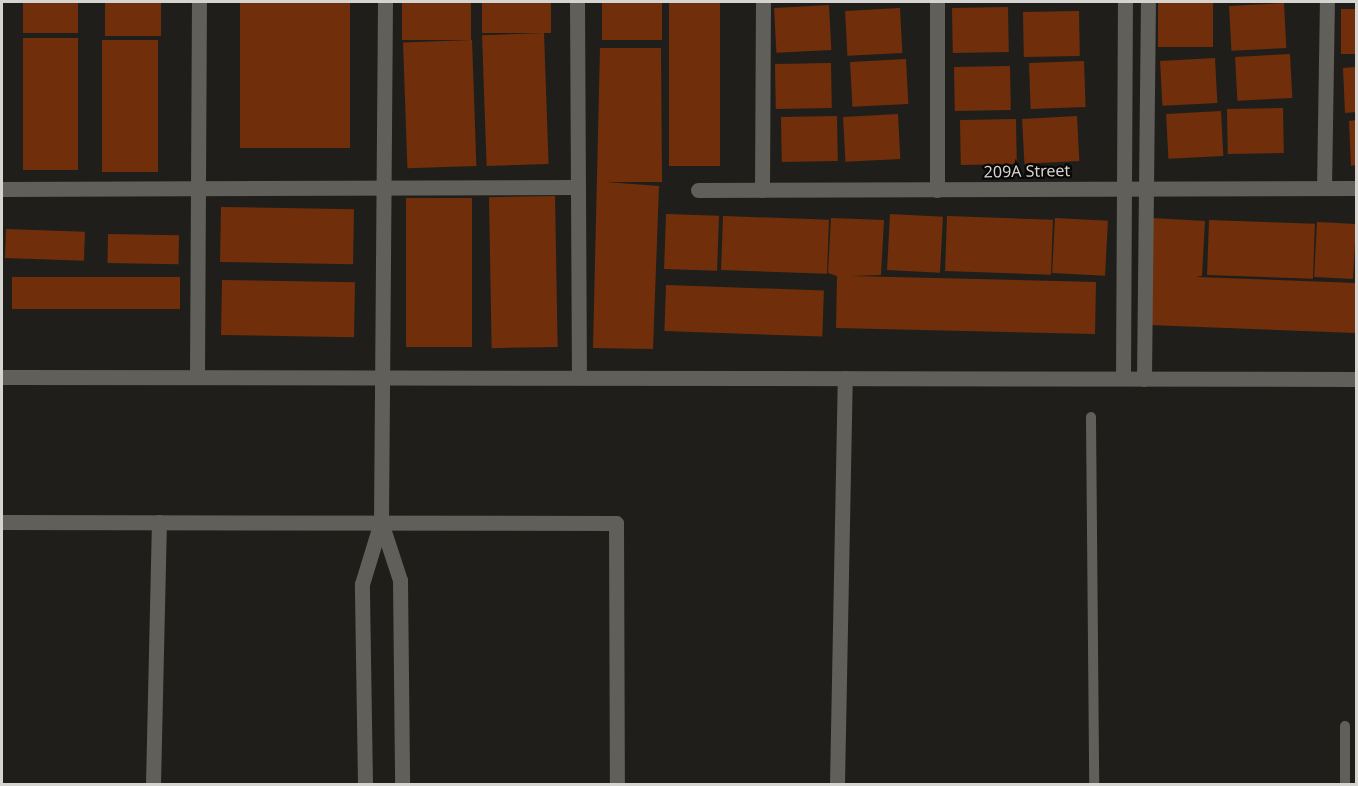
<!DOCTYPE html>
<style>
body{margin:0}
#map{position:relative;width:1358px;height:786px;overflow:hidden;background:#201e1a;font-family:"Noto Sans",sans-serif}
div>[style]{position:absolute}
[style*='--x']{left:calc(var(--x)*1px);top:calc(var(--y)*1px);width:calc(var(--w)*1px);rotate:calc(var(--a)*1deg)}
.building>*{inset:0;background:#702f0a;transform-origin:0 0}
.lane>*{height:10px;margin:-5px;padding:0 5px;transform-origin:5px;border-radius:5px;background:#605f5a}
.street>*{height:15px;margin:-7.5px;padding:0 7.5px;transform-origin:7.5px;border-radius:7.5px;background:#605f5a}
span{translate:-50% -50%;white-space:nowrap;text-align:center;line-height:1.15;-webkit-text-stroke:4.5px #090807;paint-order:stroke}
.street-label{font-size:16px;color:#d5d4d1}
.frame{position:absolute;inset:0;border:3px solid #d5d4d1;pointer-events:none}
</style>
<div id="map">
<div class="building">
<div style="left:23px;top:2px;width:55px;height:31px"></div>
<div style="left:105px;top:2px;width:56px;height:34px"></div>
<div style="left:240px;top:2px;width:110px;height:146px"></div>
<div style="left:402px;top:2px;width:69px;height:38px"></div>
<div style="left:482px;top:2px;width:69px;height:31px"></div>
<div style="left:602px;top:2px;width:60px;height:38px"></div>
<div style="left:669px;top:2px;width:51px;height:164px"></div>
<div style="left:1158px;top:2px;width:55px;height:45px"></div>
<div style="left:1284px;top:3px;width:45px;height:55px;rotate:87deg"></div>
<div style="left:829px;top:5px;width:45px;height:55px;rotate:87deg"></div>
<div style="left:1008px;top:7px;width:45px;height:56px;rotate:89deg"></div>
<div style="left:900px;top:8px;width:45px;height:55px;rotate:87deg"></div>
<div style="left:1341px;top:9px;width:15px;height:45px"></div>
<div style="left:1079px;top:11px;width:45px;height:56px;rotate:89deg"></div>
<div style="left:544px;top:33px;width:131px;height:62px;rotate:88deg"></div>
<div style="left:78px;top:38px;width:132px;height:55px;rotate:90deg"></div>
<div style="left:102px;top:40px;width:56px;height:132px"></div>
<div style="left:472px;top:40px;width:126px;height:69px;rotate:88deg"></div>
<div style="clip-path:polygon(600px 48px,661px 48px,662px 182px,606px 182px,659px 186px,653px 349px,593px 348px)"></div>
<div style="left:1290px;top:54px;width:44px;height:55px;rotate:87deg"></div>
<div style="left:1215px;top:58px;width:45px;height:55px;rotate:87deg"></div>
<div style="left:906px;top:59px;width:45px;height:56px;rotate:87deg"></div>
<div style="left:1084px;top:61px;width:46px;height:55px;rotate:88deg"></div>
<div style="left:831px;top:63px;width:45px;height:56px;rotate:89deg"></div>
<div style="left:1010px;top:66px;width:44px;height:56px;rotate:89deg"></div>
<div style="clip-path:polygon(1356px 67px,1356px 112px,1345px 113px,1343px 68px)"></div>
<div style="left:1283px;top:108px;width:45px;height:56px;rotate:89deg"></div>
<div style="left:1221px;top:111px;width:45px;height:55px;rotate:87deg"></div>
<div style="left:898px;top:114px;width:45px;height:55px;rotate:87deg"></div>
<div style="left:837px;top:116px;width:45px;height:56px;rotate:89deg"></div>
<div style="left:1077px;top:116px;width:45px;height:55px;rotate:87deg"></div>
<div style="left:1016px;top:119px;width:45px;height:56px;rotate:89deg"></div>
<div style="clip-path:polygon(1356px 120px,1356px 165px,1351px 166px,1349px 121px)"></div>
<div style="left:555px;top:196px;width:151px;height:66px;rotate:89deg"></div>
<div style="left:472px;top:198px;width:149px;height:66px;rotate:90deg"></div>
<div style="left:221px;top:207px;width:133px;height:55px;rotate:1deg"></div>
<div style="left:666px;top:214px;width:53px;height:55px;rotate:2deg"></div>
<div style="left:890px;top:214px;width:53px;height:56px;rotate:3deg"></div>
<div style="left:723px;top:216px;width:106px;height:54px;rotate:2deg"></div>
<div style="left:947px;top:216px;width:106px;height:55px;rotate:2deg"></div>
<div style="clip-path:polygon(831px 218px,884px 220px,881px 275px,851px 276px,1096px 282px,1095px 334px,836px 328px,837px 276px,828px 273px)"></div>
<div style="left:1055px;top:218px;width:53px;height:55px;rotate:3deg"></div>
<div style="clip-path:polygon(1152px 218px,1205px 221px,1202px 276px,1196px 277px,1356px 283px,1356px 333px,1149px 325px)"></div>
<div style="left:1209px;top:220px;width:106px;height:55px;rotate:2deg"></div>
<div style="left:1317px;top:222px;width:39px;height:55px;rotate:3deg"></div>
<div style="left:6px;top:229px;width:79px;height:29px;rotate:2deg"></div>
<div style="left:108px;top:234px;width:71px;height:29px;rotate:1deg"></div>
<div style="left:12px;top:277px;width:168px;height:32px"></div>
<div style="left:222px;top:280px;width:133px;height:55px;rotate:1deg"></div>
<div style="left:666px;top:285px;width:158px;height:46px;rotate:2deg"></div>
</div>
<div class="lane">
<div style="--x:1091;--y:417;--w:367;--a:89.5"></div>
<div style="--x:1345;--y:784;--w:58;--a:-90"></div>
</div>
<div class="street">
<div style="--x:577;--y:2;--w:372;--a:89.7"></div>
<div style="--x:1324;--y:188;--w:186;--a:-89.1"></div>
<div style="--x:2;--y:189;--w:576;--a:-0.2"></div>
<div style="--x:698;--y:190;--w:658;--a:-0.17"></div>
<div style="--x:762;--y:190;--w:188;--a:-89.7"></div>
<div style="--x:937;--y:190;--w:188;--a:-90"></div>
<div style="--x:2;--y:377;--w:1354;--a:0.08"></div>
<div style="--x:197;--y:377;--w:375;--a:-89.7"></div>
<div style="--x:1123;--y:378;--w:376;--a:-89.7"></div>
<div style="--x:1144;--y:379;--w:377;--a:-89.4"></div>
<div style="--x:2;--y:522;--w:614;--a:0.09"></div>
<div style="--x:616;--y:523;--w:261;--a:89.8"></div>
<div style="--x:381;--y:522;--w:61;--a:71.9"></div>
<div style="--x:400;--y:580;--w:204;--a:89.4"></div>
<div style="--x:153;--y:784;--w:262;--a:-88.7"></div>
<div style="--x:365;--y:784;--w:200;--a:-90.9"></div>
<div style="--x:362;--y:584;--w:65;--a:-73"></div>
<div style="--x:381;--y:522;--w:520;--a:-89.56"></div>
<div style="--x:837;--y:784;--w:406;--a:-88.9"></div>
</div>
<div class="street-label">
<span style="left:1027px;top:171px;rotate:-1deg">209A Street</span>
</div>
<div class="frame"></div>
</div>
